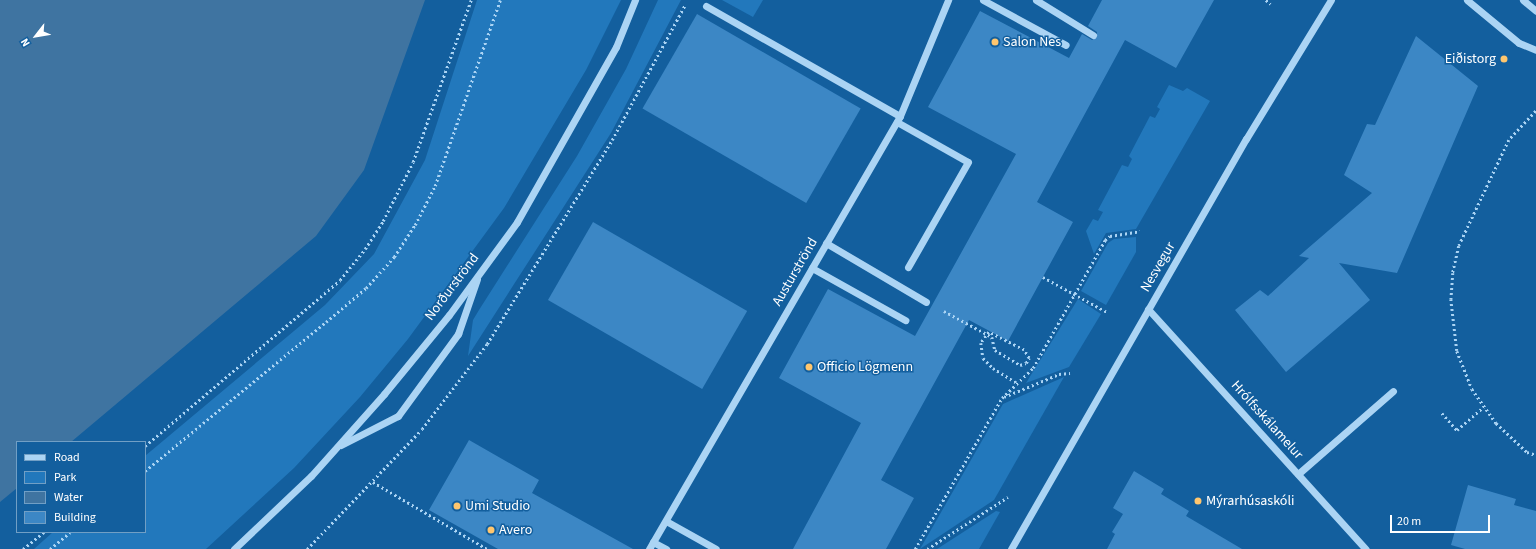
<!DOCTYPE html>
<meta charset="utf-8">
<style>
body{margin:0}
#map{position:relative;width:1536px;height:549px;overflow:hidden;background:#135f9e;font-family:"Source Sans 3",sans-serif}
div>[style]{position:absolute}
[style*='--x']{left:calc(var(--x)*1px);top:calc(var(--y)*1px);width:calc(var(--w)*1px);rotate:calc(var(--a)*1deg)}
.green>*{inset:0;background:#2278bc}
.water>*{inset:0;background:#3f74a1}
.building>*{inset:0;background:#3c87c5;transform-origin:0 0}
.path>*{height:2.5px;margin-top:-1.25px;transform-origin:0;background:repeating-linear-gradient(90deg,#abd4f4 0 2px,transparent 0 5px)}
.minor>*{height:7px;margin:-3.5px;padding:0 3.5px;transform-origin:3.5px;border-radius:3.5px;background:#abd4f4}
.dots>*{width:11px;height:11px;translate:-50% -50%;box-sizing:border-box;border:2px solid #135f9e;border-radius:50%}
span{translate:-50% -50%;white-space:nowrap;text-align:center;line-height:1.15;-webkit-text-stroke:3px #135f9e;paint-order:stroke}
.poi-label{font-size:14px;color:#fff}
.left{translate:0 -50%;text-align:left}
.right{translate:-100% -50%;text-align:right}
.street-label{font-size:14px;color:#fff}
.legend{position:absolute;left:16px;top:441px;width:130px;height:92px;box-sizing:border-box;background:#135f9e;border:1px solid #719fc5;margin:0;padding:5px 7px;list-style:none;font-size:12px;color:#fff}
.legend li{display:flex;align-items:center;gap:8px;height:20px}
.legend b{width:20px;border:1px solid #719fc5}
.north{position:absolute;left:16px;top:16px;width:40px;height:40px;-webkit-text-stroke:3px #135f9e;paint-order:stroke;rotate:239deg;font-size:11px;font-weight:700;line-height:16px;text-align:center;color:#fff}
.north::after{content:'';display:block;margin:auto;width:14px;height:18px;background:#fff;clip-path:polygon(50% 0,100% 100%,50% 72%,0 100%)}
.scale{position:absolute;left:1390px;top:515px;width:100px;height:18px;box-sizing:border-box;border:2px solid #fff;border-top:0;padding-left:5px;font-size:12px;line-height:14px;white-space:nowrap;color:#fff;-webkit-text-stroke:3px #135f9e;paint-order:stroke}
</style>
<div id="map">
<div class="green">
<div style="clip-path:polygon(477px 0,621px 0,586px 70px,504px 208px,408px 339px,360px 397px,294px 468px,206px 549px,34px 549px,53px 532px,145px 532px,145px 456px,325px 305px,374px 254px,425px 160px)"></div>
<div style="clip-path:polygon(658px 0,681px 0,611px 133px,468px 356px,473px 320px,479px 310px,577px 156px,626px 69px)"></div>
<div style="clip-path:polygon(722px 0,763px 0,753px 17px)"></div>
<div style="clip-path:polygon(1169px 85px,1183px 91px,1187px 88px,1210px 101px,1136px 229px,1106px 233px,1094px 254px,1086px 231px,1093px 219px,1098px 221px,1103px 212px,1098px 210px,1122px 165px,1128px 167px,1132px 159px,1129px 156px,1150px 116px,1155px 118px,1160px 109px,1157px 107px)"></div>
<div style="clip-path:polygon(1136px 237px,1136px 252px,1106px 305px,1081px 291px,1108px 243px,1114px 239px)"></div>
<div style="clip-path:polygon(1078px 299px,1101px 314px,1069px 367px,1026px 383px)"></div>
<div style="clip-path:polygon(1064px 377px,994px 500px,920px 549px,1003px 404px)"></div>
<div style="clip-path:polygon(996px 511px,1000px 512px,979px 549px,937px 549px)"></div>
</div>
<div class="water">
<div style="clip-path:polygon(0 0,425px 0,364px 170px,316px 236px,71px 442px,17px 442px,17px 488px,0 502px)"></div>
</div>
<div class="building">
<div style="clip-path:polygon(1102px 0,1214px 0,1176px 68px,1125px 40px,1037px 202px,1073px 222px,1008px 341px,969px 320px,881px 480px,914px 498px,886px 549px,793px 549px,861px 423px,779px 378px,828px 289px,915px 336px,1016px 154px,928px 107px,980px 11px,1069px 58px,1082px 34px,1092px 40px,1097px 37px,1097px 32px,1088px 26px)"></div>
<div style="left:697px;top:14px;width:189px;height:109px;rotate:30deg"></div>
<div style="clip-path:polygon(1416px 36px,1478px 86px,1397px 273px,1339px 263px,1370px 300px,1286px 372px,1235px 310px,1260px 290px,1268px 296px,1309px 258px,1299px 256px,1372px 193px,1344px 175px,1367px 124px,1375px 125px)"></div>
<div style="left:593px;top:222px;width:178px;height:90px;rotate:30deg"></div>
<div style="clip-path:polygon(469px 440px,539px 480px,532px 493px,633px 549px,498px 549px,429px 510px)"></div>
<div style="clip-path:polygon(1134px 471px,1164px 489px,1161px 494px,1189px 511px,1186px 516px,1242px 549px,1107px 549px,1115px 534px,1112px 532px,1123px 514px,1113px 508px)"></div>
<div style="clip-path:polygon(1468px 485px,1516px 499px,1514px 505px,1536px 511px,1536px 549px,1465px 549px,1451px 545px)"></div>
</div>
<div class="path">
<div style="--x:1266;--y:0;--w:6;--a:39"></div>
<div style="--x:1536;--y:111;--w:40;--a:133"></div>
<div style="--x:1509;--y:140;--w:117;--a:115.3"></div>
<div style="--x:1459;--y:246;--w:28;--a:103"></div>
<div style="--x:1453;--y:273;--w:26;--a:94"></div>
<div style="--x:1451;--y:299;--w:52;--a:83.4"></div>
<div style="--x:1457;--y:351;--w:41;--a:68.5"></div>
<div style="--x:1472;--y:389;--w:42;--a:54.8"></div>
<div style="--x:1496;--y:423;--w:42;--a:43.1"></div>
<div style="--x:1527;--y:452;--w:9;--a:18"></div>
<div style="--x:1043;--y:277;--w:73;--a:28.7"></div>
<div style="--x:944;--y:311;--w:55;--a:28.4"></div>
<div style="--x:992;--y:337;--w:13;--a:77"></div>
<div style="--x:995;--y:350;--w:29;--a:31"></div>
<div style="--x:1020;--y:365;--w:6;--a:-18"></div>
<div style="--x:1026;--y:363;--w:6;--a:-59"></div>
<div style="--x:1029;--y:358;--w:9;--a:-122"></div>
<div style="--x:1024;--y:350;--w:39;--a:-153"></div>
<div style="--x:989;--y:332;--w:14;--a:126"></div>
<div style="--x:981;--y:343;--w:15;--a:82"></div>
<div style="--x:983;--y:358;--w:14;--a:45"></div>
<div style="--x:993;--y:368;--w:28;--a:32"></div>
<div style="--x:1004;--y:397;--w:60;--a:-22.7"></div>
<div style="--x:1059;--y:374;--w:11;--a:-5"></div>
<div style="--x:1442;--y:413;--w:23;--a:49"></div>
<div style="--x:1457;--y:430;--w:35;--a:-41"></div>
<div style="--x:145;--y:446;--w:256;--a:-40.4"></div>
<div style="--x:340;--y:280;--w:40;--a:-51"></div>
<div style="--x:365;--y:249;--w:33;--a:-57"></div>
<div style="--x:383;--y:221;--w:66;--a:-63"></div>
<div style="--x:413;--y:162;--w:172;--a:-70.3"></div>
<div style="--x:145;--y:471;--w:234;--a:-39.5"></div>
<div style="--x:326;--y:322;--w:52;--a:-40.4"></div>
<div style="--x:366;--y:288;--w:42;--a:-47.9"></div>
<div style="--x:394;--y:257;--w:38;--a:-57"></div>
<div style="--x:415;--y:225;--w:44;--a:-62.9"></div>
<div style="--x:435;--y:186;--w:197;--a:-70.7"></div>
<div style="--x:373;--y:482;--w:132;--a:30.4"></div>
<div style="--x:23;--y:549;--w:27;--a:-39"></div>
<div style="--x:50;--y:549;--w:26;--a:-40"></div>
<div style="--x:307;--y:549;--w:166;--a:-46.2"></div>
<div style="--x:422;--y:429;--w:107;--a:-52.6"></div>
<div style="--x:487;--y:344;--w:239;--a:-58.5"></div>
<div style="--x:612;--y:140;--w:153;--a:-61.6"></div>
<div style="--x:915;--y:549;--w:174;--a:-60.1"></div>
<div style="--x:1002;--y:398;--w:43;--a:-44.1"></div>
<div style="--x:1033;--y:368;--w:147;--a:-60.6"></div>
<div style="--x:1105;--y:240;--w:6;--a:-39"></div>
<div style="--x:1110;--y:236;--w:30;--a:-9"></div>
<div style="--x:927;--y:549;--w:96;--a:-32.7"></div>
</div>
<div class="minor">
<div style="--x:983;--y:0;--w:94;--a:28.5"></div>
<div style="--x:1036;--y:0;--w:67;--a:31.6"></div>
<div style="--x:1467;--y:0;--w:67;--a:39.6"></div>
<div style="--x:1519;--y:43;--w:18;--a:22"></div>
<div style="--x:1523;--y:0;--w:17;--a:40"></div>
<div style="--x:706;--y:6;--w:223;--a:29.6"></div>
<div style="--x:897;--y:122;--w:81;--a:29.4"></div>
<div style="--x:968;--y:162;--w:121;--a:119.7"></div>
<div style="--x:826;--y:243;--w:116;--a:30.5"></div>
<div style="--x:812;--y:268;--w:107;--a:29.2"></div>
<div style="--x:1148;--y:309;--w:324;--a:47.8"></div>
<div style="--x:341;--y:445;--w:64;--a:-27"></div>
<div style="--x:398;--y:416;--w:102;--a:-53.8"></div>
<div style="--x:458;--y:334;--w:58;--a:-70.9"></div>
<div style="--x:1298;--y:474;--w:126;--a:-41.1"></div>
<div style="--x:666;--y:521;--w:57;--a:29.2"></div>
<div style="--x:653;--y:542;--w:15;--a:28"></div>
<div style="--x:234;--y:549;--w:106;--a:-43.5"></div>
<div style="--x:311;--y:476;--w:110;--a:-48.3"></div>
<div style="--x:384;--y:394;--w:102;--a:-50.6"></div>
<div style="--x:449;--y:315;--w:115;--a:-53.8"></div>
<div style="--x:517;--y:222;--w:201;--a:-60.5"></div>
<div style="--x:616;--y:47;--w:51;--a:-68"></div>
<div style="--x:649;--y:549;--w:500;--a:-59.9"></div>
<div style="--x:900;--y:116;--w:126;--a:-67.5"></div>
<div style="--x:1011;--y:549;--w:473;--a:-60.2"></div>
<div style="--x:1246;--y:139;--w:163;--a:-58.6"></div>
</div>
<div class="dots">
<div style="left:995px;top:42px;background:#ffc66e"></div>
<div style="left:1504px;top:59px;background:#ffc66e"></div>
<div style="left:809px;top:367px;background:#ffc66e"></div>
<div style="left:1198px;top:501px;background:#ffc66e"></div>
<div style="left:457px;top:506px;background:#ffc66e"></div>
<div style="left:491px;top:530px;background:#ffc66e"></div>
</div>
<div class="poi-label">
<span class="left" style="left:1003px;top:42px">Salon Nes</span>
<span class="right" style="left:1496px;top:59px">Eiðistorg</span>
<span class="left" style="left:817px;top:367px">Officio Lögmenn</span>
<span class="left" style="left:1206px;top:501px">Mýrarhúsaskóli</span>
<span class="left" style="left:465px;top:506px">Umi Studio</span>
<span class="left" style="left:499px;top:530px">Avero</span>
</div>
<div class="street-label">
<span style="left:1158px;top:267px;rotate:-60deg">Nesvegur</span>
<span style="left:795px;top:272px;rotate:-60deg">Austurströnd</span>
<span style="left:452px;top:287px;rotate:-53deg">Norðurströnd</span>
<span style="left:1267px;top:420px;rotate:48deg">Hrólfsskálamelur</span>
</div>
<ul class="legend">
<li><b style="height:5px;background:#abd4f4"></b>Road</li>
<li><b style="height:11px;background:#2278bc"></b>Park</li>
<li><b style="height:11px;background:#3f74a1"></b>Water</li>
<li><b style="height:11px;background:#3c87c5"></b>Building</li>
</ul>
<div class="north">N</div>
<div class="scale">20 m</div>
</div>
